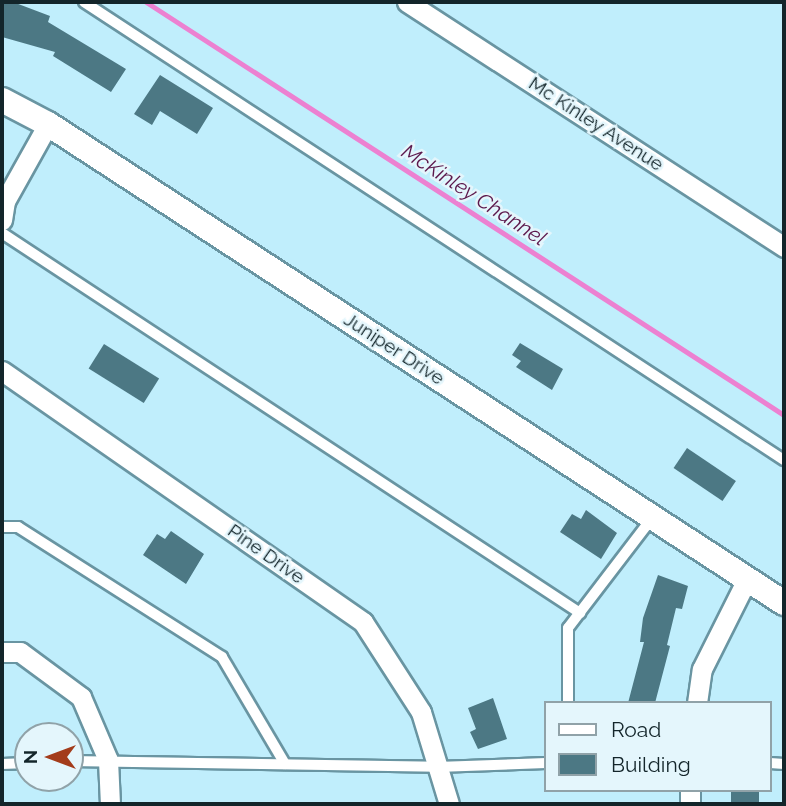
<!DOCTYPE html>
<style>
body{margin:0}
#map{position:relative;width:786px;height:806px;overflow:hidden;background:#c0eefc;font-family:Raleway,sans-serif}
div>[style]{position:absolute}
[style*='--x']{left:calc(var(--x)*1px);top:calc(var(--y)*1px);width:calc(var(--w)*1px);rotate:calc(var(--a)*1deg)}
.stream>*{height:5px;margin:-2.5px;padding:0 2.5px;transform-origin:2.5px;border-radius:2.5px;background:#ec81d1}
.building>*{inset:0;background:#4c7884;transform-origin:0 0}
.roads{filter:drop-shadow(2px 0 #6995a2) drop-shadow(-2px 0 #6995a2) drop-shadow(0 2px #6995a2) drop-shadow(0 -2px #6995a2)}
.service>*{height:10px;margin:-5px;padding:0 5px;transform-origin:5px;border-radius:5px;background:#fff}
.minor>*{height:19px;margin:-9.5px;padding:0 9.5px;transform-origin:9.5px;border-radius:9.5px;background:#fff}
.tertiary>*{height:24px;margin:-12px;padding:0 12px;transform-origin:12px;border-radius:12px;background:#fff}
span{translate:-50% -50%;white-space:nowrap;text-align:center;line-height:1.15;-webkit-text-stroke:5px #e4f6fc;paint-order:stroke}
.street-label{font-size:19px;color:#13252a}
.water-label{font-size:21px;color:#5c194d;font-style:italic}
.frame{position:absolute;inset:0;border:4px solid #13252a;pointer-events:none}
.legend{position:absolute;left:544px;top:701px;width:228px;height:91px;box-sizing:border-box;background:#e4f6fc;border:2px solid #90a2a8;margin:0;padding:9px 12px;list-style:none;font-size:21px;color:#13252a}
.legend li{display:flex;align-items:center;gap:14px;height:35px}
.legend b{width:35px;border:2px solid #90a2a8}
.north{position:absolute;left:14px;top:722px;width:70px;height:70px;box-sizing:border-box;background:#e4f6fc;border:2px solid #90a2a8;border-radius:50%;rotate:270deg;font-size:19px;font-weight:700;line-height:28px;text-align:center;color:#13252a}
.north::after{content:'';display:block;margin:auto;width:24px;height:32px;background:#a33c1b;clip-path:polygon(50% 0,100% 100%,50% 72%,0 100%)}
</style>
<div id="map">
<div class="stream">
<div style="--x:146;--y:2;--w:760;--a:32.92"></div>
</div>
<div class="building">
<div style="clip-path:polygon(2px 2px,13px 2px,50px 16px,48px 22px,126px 69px,111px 92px,53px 56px,55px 52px,2px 37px)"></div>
<div style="clip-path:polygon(160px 75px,213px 108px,197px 134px,160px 111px,152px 125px,134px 114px)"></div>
<div style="clip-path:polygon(520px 343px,563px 369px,552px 390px,516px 367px,521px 361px,512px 355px)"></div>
<div style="left:104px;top:344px;width:65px;height:29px;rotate:32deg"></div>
<div style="left:687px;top:448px;width:59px;height:24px;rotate:34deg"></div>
<div style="clip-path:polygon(586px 510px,617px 533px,601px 559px,560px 532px,572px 514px,581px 519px)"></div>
<div style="clip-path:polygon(171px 531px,204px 554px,186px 584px,143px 555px,157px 534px,165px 539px)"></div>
<div style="clip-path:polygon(658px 575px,688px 586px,682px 609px,676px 608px,667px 645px,670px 646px,655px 703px,628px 703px,644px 642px,640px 642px,643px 618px)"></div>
<div style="clip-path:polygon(493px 698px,507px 739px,478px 749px,470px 732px,476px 729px,468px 708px)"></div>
<div style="left:731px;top:790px;width:28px;height:14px"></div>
</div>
<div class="roads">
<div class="service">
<div style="--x:84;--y:2;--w:837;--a:33.2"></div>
<div style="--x:2;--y:233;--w:692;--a:33.32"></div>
<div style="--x:2;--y:527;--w:16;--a:0"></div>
<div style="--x:18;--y:527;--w:242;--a:32.5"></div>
<div style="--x:222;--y:657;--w:124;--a:59.5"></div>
<div style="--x:568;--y:703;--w:75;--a:-90"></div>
<div style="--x:568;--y:628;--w:138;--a:-52.6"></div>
<div style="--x:70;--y:761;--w:367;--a:0.9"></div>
<div style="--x:437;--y:767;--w:109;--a:-2.1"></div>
<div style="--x:770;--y:763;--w:14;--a:4"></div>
<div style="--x:2;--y:764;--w:26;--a:-2"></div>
</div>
<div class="minor">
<div style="--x:407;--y:2;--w:450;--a:33"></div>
<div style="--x:2;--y:220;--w:19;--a:-81"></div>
<div style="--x:5;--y:201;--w:88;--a:-60.8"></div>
<div style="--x:2;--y:371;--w:440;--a:34.8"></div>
<div style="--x:363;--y:622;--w:107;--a:57.2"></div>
<div style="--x:421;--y:712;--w:96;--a:73.1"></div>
<div style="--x:2;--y:652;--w:18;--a:0"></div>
<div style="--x:20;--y:652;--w:76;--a:36.4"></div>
<div style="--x:81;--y:697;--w:69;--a:66.8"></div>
<div style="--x:108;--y:760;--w:44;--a:87.4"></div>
<div style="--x:697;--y:703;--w:34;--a:-82"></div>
<div style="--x:702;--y:669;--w:101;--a:-63.4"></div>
<div style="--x:690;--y:804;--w:14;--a:-90"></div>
</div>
<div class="tertiary">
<div style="--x:2;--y:100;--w:52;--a:27.6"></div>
<div style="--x:48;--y:124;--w:878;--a:33.06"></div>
</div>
</div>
<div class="street-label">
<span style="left:596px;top:124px;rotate:33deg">Mc Kinley Avenue</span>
<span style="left:394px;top:349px;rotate:33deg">Juniper Drive</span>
<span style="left:266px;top:554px;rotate:35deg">Pine Drive</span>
</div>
<div class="water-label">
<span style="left:474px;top:195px;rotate:33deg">McKinley Channel</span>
</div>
<div class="frame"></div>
<ul class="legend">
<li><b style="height:9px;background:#fff"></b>Road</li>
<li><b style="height:19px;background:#4c7884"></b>Building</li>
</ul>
<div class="north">N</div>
</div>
